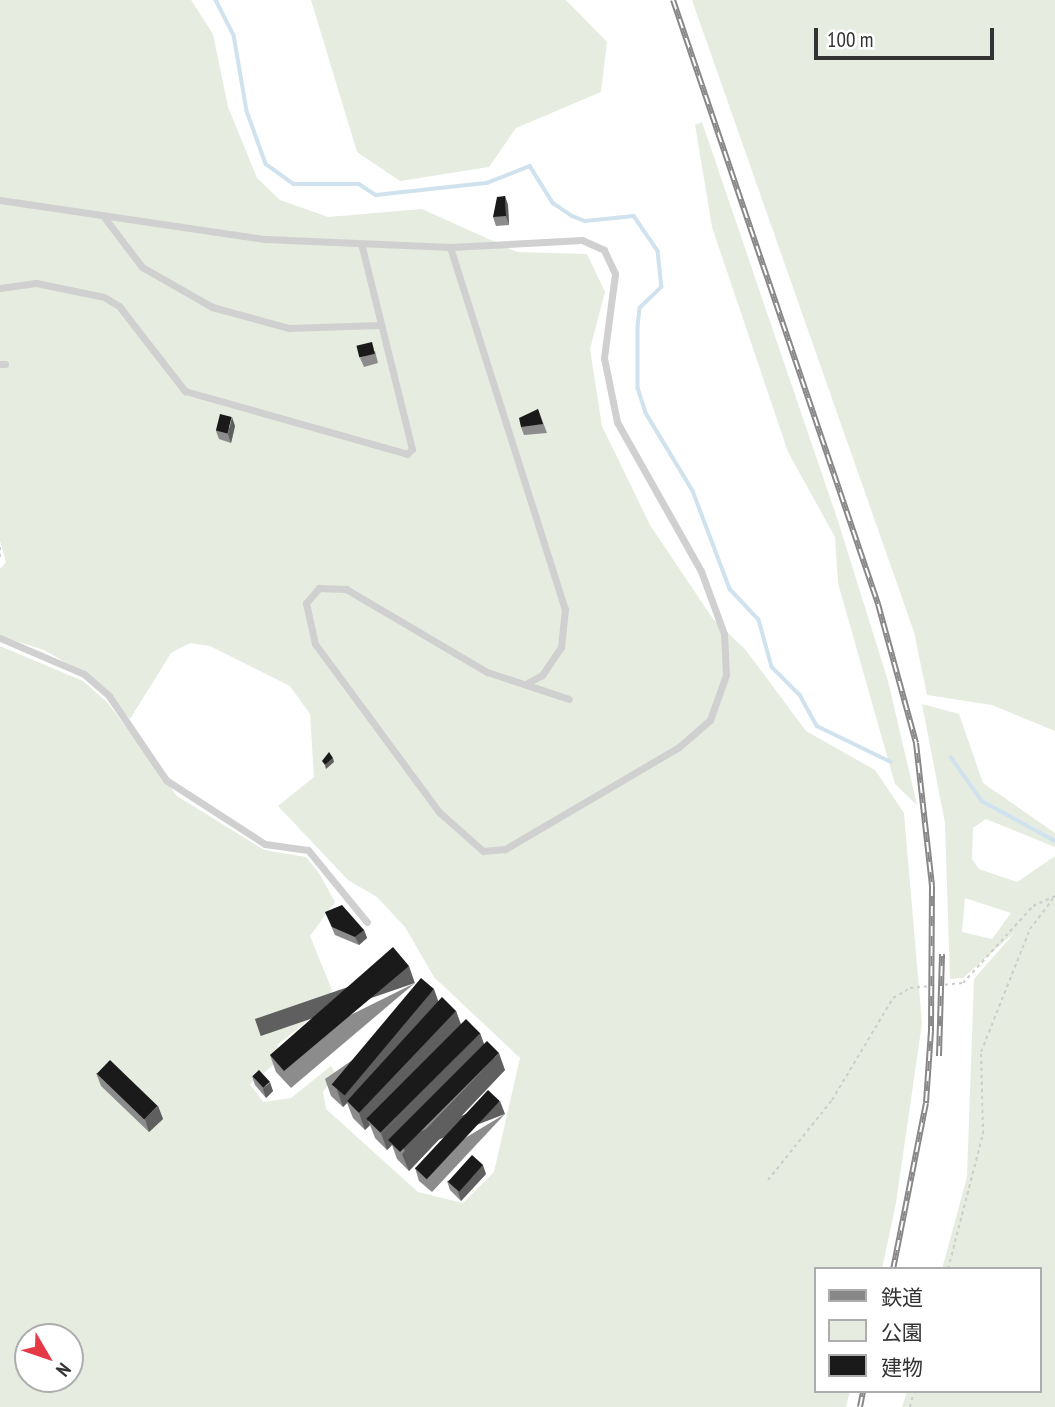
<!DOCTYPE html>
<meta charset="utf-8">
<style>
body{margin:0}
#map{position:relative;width:1055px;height:1407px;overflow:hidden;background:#fff;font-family:"PT Sans Narrow","Noto Sans JP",sans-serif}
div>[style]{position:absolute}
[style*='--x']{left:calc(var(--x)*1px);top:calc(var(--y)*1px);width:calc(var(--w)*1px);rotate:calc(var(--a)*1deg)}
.green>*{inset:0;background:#e6ecdf}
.stream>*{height:3.5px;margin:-1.75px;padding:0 1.75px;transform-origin:1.75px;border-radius:1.75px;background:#cfe2ee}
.path>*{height:2px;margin-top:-1px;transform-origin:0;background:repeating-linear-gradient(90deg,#cdcdcd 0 3.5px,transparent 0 7px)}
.lane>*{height:7px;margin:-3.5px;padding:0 3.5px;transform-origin:3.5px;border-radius:3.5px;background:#d0d0d0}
.rail>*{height:6px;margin-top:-3px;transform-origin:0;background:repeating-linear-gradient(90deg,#fff 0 10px,#888 0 20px);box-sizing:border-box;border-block:2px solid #888}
.wall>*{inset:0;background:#8c8c8c}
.shaded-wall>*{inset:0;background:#5f5f5f;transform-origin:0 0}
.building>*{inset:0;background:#1a1a1a;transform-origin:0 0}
span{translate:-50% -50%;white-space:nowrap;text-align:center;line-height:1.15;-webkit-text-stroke:7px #fff;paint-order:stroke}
.legend{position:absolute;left:814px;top:1267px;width:228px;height:126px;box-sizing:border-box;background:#fff;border:2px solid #adadad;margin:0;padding:9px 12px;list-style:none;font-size:21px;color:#333}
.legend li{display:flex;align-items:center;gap:14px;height:35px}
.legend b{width:35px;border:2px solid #adadad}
.north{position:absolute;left:14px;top:1323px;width:70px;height:70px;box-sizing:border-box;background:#fff;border:2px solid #adadad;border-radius:50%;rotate:129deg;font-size:19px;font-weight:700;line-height:28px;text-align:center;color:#333}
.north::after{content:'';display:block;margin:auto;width:24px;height:32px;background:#e63946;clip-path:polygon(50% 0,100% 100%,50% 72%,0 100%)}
.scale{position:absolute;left:814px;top:28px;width:180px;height:32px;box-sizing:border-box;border:4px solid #333;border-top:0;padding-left:9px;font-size:21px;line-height:24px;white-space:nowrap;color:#333;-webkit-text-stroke:5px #fff;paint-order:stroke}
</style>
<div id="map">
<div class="green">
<div style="clip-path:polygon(evenodd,0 0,191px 0,213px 34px,228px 107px,257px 178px,280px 200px,328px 217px,422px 209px,517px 252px,587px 254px,605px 292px,590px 349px,602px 426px,650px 525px,713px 619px,745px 649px,806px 731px,875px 770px,904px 813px,922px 1023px,896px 1203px,882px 1269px,815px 1269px,815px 1391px,850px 1391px,846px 1407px,0 1407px,0 646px,83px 681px,108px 703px,177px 796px,264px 850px,306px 857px,319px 873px,335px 902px,310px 936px,332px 990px,324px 1008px,277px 1045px,282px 1058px,250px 1084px,263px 1102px,291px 1098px,331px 1066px,336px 1074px,323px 1092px,326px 1109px,418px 1192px,463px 1203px,494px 1172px,520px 1058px,434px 977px,405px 927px,377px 897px,348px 880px,278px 806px,314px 777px,310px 714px,290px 686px,210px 646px,190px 643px,171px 653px,130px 719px,92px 678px,44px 650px,0 636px,0 569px,6px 562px,0 541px,0 0,28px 1337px,70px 1337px,70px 1379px,28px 1379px,28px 1337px)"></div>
<div style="clip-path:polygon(311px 0,566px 0,607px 42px,601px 92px,516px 128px,489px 167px,400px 181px,357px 152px)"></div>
<div style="clip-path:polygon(692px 0,1055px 0,1055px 731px,992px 705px,927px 695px,914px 632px)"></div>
<div style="clip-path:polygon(702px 122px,838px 521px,888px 681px,917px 805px,895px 784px,838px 583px,835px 537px,788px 452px,712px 227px,695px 125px)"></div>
<div style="clip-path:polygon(evenodd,922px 704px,959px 714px,983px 783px,1055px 833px,1055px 847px,986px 819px,973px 828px,972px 859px,979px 869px,1017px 882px,1055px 856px,1055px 1407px,902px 1407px,907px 1391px,1039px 1391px,1039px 1269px,942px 1269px,967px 1177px,974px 979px,1015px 932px,963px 978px,950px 979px,945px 823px,922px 704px,965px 898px,1011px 913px,992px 939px,962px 932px,965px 898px)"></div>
</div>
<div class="stream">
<div style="--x:216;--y:0;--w:39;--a:63"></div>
<div style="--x:234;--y:35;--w:77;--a:80.3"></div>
<div style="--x:247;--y:111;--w:56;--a:70.3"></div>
<div style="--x:266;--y:164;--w:34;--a:36"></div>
<div style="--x:294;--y:184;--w:65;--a:0"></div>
<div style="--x:359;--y:184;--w:20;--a:33"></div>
<div style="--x:376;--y:195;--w:112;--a:-6.2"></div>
<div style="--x:487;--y:183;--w:46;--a:-21.6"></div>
<div style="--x:530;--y:166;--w:44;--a:58.1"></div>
<div style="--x:553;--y:203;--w:23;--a:34"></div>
<div style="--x:572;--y:216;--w:14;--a:21"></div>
<div style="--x:585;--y:221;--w:49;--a:-5.8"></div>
<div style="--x:634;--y:216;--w:42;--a:55.6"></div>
<div style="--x:658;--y:251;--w:36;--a:84"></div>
<div style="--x:662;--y:287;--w:30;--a:136"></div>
<div style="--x:640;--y:308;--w:18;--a:96"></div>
<div style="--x:638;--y:326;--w:62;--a:90"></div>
<div style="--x:638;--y:388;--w:26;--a:72"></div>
<div style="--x:646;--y:413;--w:91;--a:58.9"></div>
<div style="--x:693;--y:491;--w:105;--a:69.3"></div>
<div style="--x:730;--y:589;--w:42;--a:46.9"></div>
<div style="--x:759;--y:620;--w:49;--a:74.5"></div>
<div style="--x:772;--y:667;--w:40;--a:45"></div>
<div style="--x:800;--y:695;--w:35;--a:61"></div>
<div style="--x:817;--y:726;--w:82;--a:25.9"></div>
<div style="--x:951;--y:757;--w:54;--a:54.8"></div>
<div style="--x:982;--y:801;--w:83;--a:28.7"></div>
</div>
<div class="path">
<div style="--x:0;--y:547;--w:14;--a:90"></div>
<div style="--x:768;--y:1180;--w:102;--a:-51.3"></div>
<div style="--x:832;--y:1100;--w:119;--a:-59.1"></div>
<div style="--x:893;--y:998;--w:20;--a:-30"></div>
<div style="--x:910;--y:988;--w:53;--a:-5.4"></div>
<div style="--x:963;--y:983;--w:104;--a:-47.7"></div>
<div style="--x:1033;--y:906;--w:24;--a:-24"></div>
<div style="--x:948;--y:1269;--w:139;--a:-75.5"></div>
<div style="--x:983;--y:1134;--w:82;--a:-91.4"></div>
<div style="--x:981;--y:1052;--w:132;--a:-68.3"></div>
<div style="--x:1030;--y:929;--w:40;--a:-53"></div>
<div style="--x:910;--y:1407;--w:16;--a:-76"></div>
</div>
<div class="lane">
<div style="--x:0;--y:200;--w:268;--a:8.4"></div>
<div style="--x:265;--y:239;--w:185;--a:2.5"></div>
<div style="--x:450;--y:247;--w:132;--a:-3"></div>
<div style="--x:582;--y:240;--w:24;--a:24"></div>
<div style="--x:604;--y:250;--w:26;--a:65"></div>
<div style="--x:615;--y:274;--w:85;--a:97.5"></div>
<div style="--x:604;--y:358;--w:65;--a:78.5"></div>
<div style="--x:617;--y:422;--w:171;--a:60.6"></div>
<div style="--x:701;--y:571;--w:67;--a:69.9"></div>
<div style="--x:724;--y:634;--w:41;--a:87.2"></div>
<div style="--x:726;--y:675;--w:48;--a:109.6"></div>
<div style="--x:710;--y:720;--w:41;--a:138.9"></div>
<div style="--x:679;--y:747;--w:202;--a:149.6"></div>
<div style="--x:505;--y:849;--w:22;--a:175"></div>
<div style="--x:483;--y:851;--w:59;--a:-138.4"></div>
<div style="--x:439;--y:812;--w:209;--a:-126.4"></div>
<div style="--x:315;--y:644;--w:42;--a:-102.4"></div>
<div style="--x:306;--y:603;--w:20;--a:-49"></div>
<div style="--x:319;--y:588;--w:27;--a:2"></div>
<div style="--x:346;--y:589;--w:164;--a:30.5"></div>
<div style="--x:487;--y:672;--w:86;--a:18.2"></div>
<div style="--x:104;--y:217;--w:63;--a:52.8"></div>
<div style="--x:142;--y:267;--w:81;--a:29.7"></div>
<div style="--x:212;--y:307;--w:80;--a:15.3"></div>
<div style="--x:289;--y:328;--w:90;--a:-1.9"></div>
<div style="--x:450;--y:247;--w:380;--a:72.4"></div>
<div style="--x:565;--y:609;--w:38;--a:96"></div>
<div style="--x:561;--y:647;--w:34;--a:124"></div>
<div style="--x:542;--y:675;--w:18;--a:151"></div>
<div style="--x:0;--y:288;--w:36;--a:-8"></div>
<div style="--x:36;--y:283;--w:69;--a:11.6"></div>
<div style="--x:104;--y:297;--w:17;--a:31"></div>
<div style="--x:119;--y:306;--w:108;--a:52.2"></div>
<div style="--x:185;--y:391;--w:231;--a:15.8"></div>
<div style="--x:407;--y:454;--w:7;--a:-45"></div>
<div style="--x:412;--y:449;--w:208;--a:-103.9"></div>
<div style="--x:0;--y:364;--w:5;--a:0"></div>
<div style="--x:0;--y:638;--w:91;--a:23.2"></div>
<div style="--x:84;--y:674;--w:33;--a:41"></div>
<div style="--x:109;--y:696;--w:102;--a:55.8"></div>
<div style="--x:166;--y:780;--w:118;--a:32.9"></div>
<div style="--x:265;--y:844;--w:43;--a:7.9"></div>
<div style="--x:308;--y:850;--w:93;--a:50.7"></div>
</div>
<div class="rail">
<div style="--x:673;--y:0;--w:638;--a:71.25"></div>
<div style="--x:878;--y:604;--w:144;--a:74.7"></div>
<div style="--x:916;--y:743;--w:144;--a:83.6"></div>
<div style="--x:932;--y:886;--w:145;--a:90.4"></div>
<div style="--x:931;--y:1031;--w:72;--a:94"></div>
<div style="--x:926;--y:1103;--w:169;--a:101.2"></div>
<div style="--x:939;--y:1056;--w:102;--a:-88.3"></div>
<div style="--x:860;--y:1407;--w:16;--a:-79"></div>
</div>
<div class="wall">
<div style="clip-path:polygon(505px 196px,508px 205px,509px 225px,496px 226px,493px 217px)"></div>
<div style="clip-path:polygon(375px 351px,378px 363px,364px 367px,360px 358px)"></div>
<div style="clip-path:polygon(538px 409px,547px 433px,524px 435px,521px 427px)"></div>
<div style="clip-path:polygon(235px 426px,231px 443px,219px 439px,216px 431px)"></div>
<div style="clip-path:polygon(325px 912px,364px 930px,367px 938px,359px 945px,335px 935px)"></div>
<div style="clip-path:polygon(415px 983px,291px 1088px,276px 1072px,270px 1055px)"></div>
<div style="clip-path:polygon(438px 1001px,456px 1011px,461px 1024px,480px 1033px,484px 1044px,505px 1070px,409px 1171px,397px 1159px,392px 1145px,387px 1150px,375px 1138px,370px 1125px,365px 1130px,353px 1118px,347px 1103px,343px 1107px,331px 1096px,325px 1079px)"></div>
<div style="clip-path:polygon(96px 1073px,158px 1106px,163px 1119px,149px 1132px,101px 1086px)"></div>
<div style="clip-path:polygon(252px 1076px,273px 1091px,266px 1098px,255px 1085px)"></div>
<div style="clip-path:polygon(505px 1114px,432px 1192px,419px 1181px,415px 1168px)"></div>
<div style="clip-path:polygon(486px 1174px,461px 1201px,450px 1190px,447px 1181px)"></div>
</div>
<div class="shaded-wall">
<div style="clip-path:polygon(505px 196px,508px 205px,509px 225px,506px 216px)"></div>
<div style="clip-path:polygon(232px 417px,235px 426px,231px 443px,228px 434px)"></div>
<div style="clip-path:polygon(333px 758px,334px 762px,326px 769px,325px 765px)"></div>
<div style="clip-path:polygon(364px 930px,367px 938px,359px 945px,355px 937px)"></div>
<div style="left:409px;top:966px;width:18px;height:163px;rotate:71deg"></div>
<div style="clip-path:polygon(434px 989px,440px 1006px,347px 1101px,347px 1103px,343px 1107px,337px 1090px)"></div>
<div style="clip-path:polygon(456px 1011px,462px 1028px,368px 1121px,370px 1125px,365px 1130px,359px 1113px)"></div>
<div style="clip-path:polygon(480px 1033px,486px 1050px,390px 1142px,392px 1145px,387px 1150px,381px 1133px)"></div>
<div style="clip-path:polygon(499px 1053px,505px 1070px,409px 1171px,402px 1154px)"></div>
<div style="clip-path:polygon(270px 1082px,273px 1091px,266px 1098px,263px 1089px)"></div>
<div style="left:500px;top:1101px;width:14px;height:107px;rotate:69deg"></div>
<div style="clip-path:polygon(158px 1106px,163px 1119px,149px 1132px,145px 1119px)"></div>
<div style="clip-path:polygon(483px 1165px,486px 1174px,461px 1201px,458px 1192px)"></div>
</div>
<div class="building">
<div style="clip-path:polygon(505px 196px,506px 216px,493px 217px,497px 197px)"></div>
<div style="left:372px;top:342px;width:12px;height:16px;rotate:76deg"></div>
<div style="clip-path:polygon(538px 409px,543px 424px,521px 427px,519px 418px)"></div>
<div style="left:220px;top:414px;width:12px;height:17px;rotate:14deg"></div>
<div style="clip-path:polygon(329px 752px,333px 758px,325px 765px,322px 761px)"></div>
<div style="clip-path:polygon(342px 905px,364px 930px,355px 937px,332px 927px,325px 912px)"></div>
<div style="clip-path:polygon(393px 947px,409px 966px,284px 1071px,270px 1055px)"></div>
<div style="left:421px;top:978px;width:17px;height:139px;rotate:40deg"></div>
<div style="clip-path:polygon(442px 997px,456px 1011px,359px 1113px,347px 1101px)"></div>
<div style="left:466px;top:1019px;width:20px;height:141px;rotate:45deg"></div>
<div style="left:487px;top:1041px;width:17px;height:140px;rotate:45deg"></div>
<div style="left:110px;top:1060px;width:66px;height:19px;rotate:44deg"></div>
<div style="left:259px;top:1070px;width:16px;height:9px;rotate:47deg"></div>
<div style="left:488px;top:1090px;width:16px;height:107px;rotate:43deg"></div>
<div style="left:472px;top:1155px;width:15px;height:36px;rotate:42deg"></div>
</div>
<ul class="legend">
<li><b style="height:9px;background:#888"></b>鉄道</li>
<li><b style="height:19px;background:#e6ecdf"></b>公園</li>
<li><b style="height:19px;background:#1a1a1a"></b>建物</li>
</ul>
<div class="north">N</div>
<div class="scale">100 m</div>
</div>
